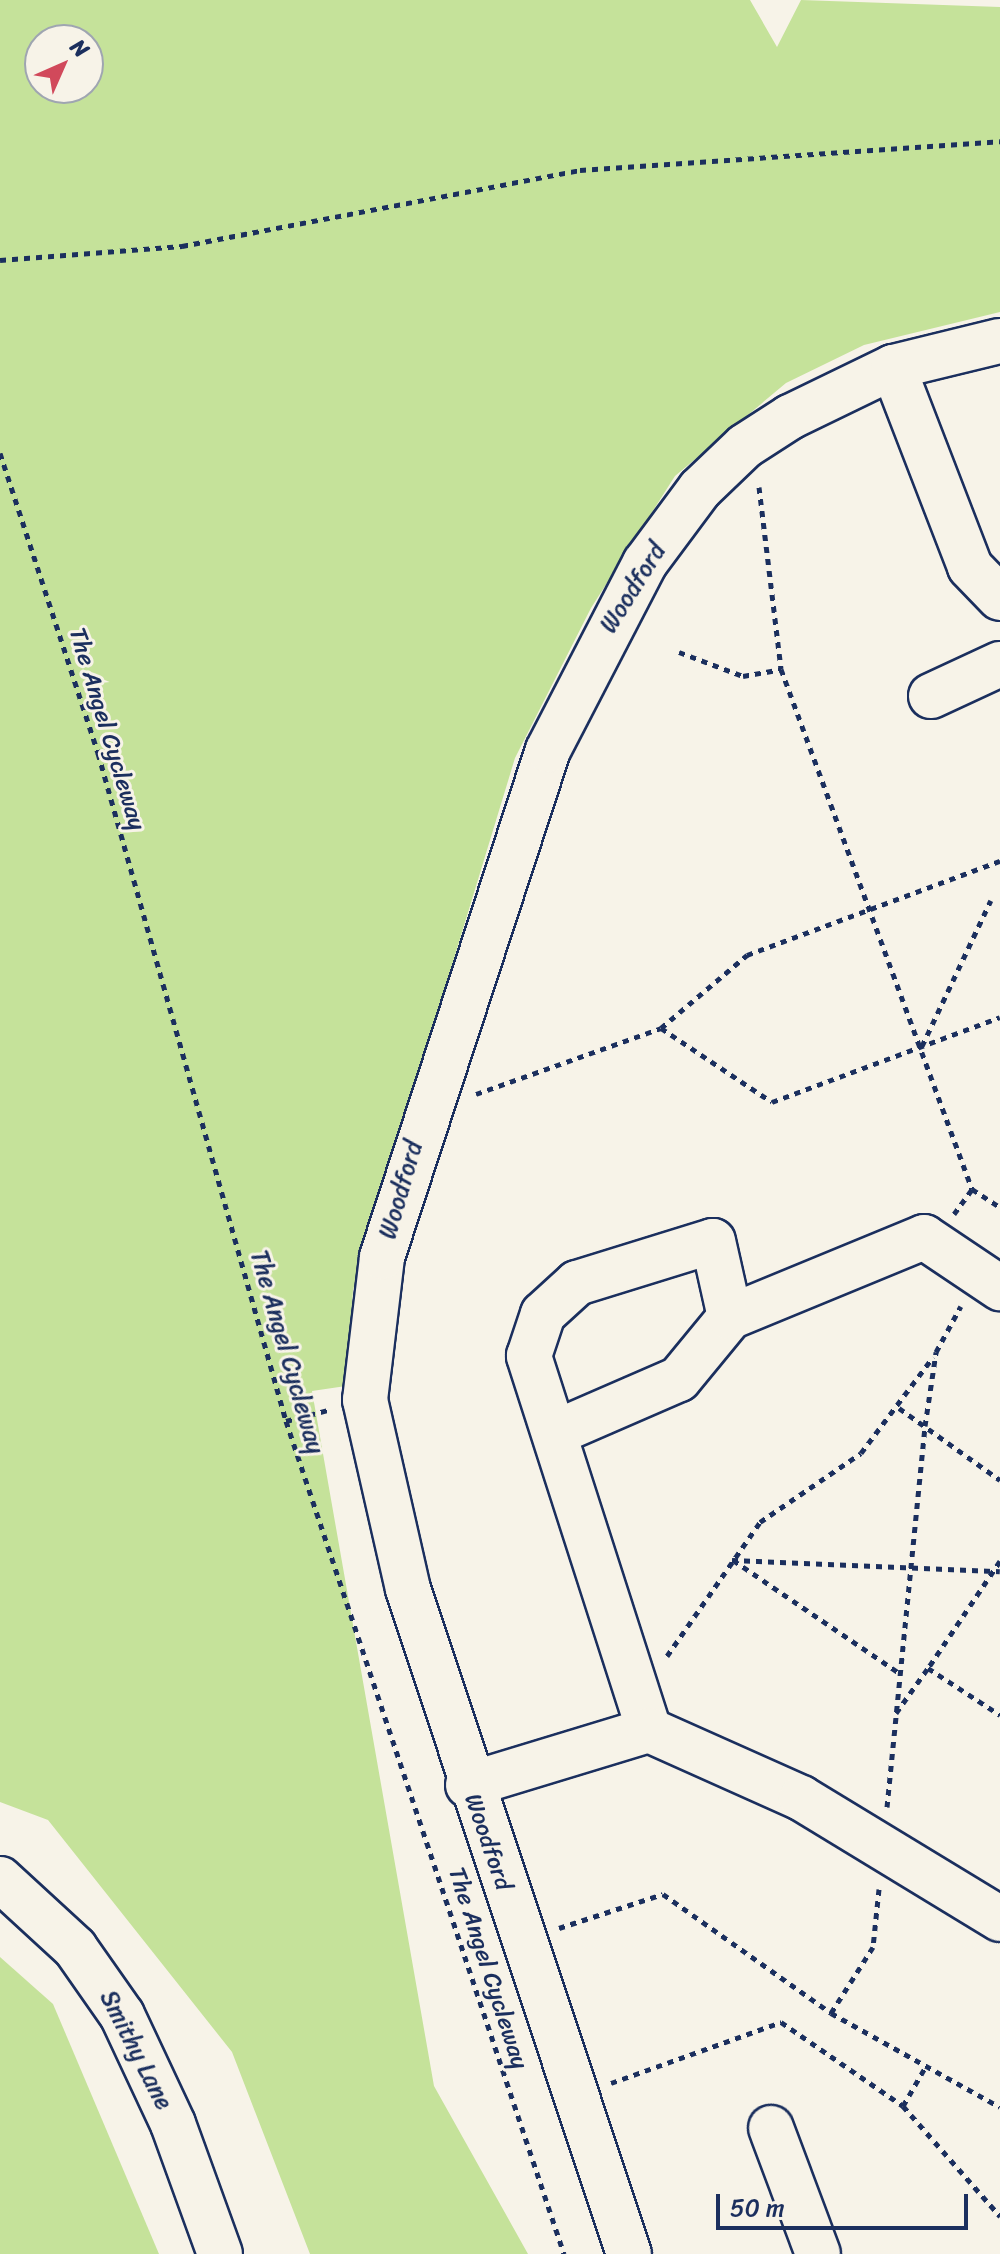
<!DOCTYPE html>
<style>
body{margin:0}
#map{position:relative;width:1000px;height:2254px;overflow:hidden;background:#f7f3e8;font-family:Sriracha,sans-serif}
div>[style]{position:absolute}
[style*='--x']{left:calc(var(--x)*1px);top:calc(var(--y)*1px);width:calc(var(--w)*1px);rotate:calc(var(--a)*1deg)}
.green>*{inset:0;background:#c5e29a}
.path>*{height:5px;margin-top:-2.5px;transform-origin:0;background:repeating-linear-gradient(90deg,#1b2f5e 0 6px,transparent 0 12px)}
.roads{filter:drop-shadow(2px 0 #1b2f5e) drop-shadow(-2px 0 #1b2f5e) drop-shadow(0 2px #1b2f5e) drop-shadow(0 -2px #1b2f5e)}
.minor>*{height:44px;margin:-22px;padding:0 22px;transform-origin:22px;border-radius:22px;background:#f7f3e8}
span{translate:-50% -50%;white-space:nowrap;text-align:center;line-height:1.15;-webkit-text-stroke:6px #f7f3e8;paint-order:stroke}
.street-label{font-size:24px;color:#1b2f5e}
.north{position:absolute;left:24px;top:24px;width:80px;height:80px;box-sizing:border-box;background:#f7f3e8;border:2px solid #9fa5b1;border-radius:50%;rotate:45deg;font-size:22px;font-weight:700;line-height:32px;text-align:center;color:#1b2f5e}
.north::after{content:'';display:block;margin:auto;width:28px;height:36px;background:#d1495b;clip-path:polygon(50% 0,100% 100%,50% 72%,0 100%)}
.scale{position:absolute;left:716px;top:2194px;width:252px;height:36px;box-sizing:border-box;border:4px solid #1b2f5e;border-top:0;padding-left:10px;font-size:24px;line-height:28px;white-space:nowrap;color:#1b2f5e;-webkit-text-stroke:6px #f7f3e8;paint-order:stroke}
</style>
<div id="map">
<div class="green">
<div style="clip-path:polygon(evenodd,0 0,750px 0,777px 47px,801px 0,1000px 7px,1000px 312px,864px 345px,786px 383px,675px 476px,591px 608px,515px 758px,353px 1290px,346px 1386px,312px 1391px,434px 2086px,528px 2254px,310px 2254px,232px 2052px,48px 1820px,0 1802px,0 0,40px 40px,88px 40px,88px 88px,40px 88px,40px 40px)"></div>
<div style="clip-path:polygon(0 1957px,53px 2004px,159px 2254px,0 2254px)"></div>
</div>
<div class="path">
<div style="--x:0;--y:260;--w:183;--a:-4.4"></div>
<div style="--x:182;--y:246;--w:405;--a:-10.8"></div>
<div style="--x:580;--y:170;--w:421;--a:-3.9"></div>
<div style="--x:0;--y:453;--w:316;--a:71.9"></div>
<div style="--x:98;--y:753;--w:694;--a:74.28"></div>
<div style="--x:286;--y:1421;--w:878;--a:71.54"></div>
<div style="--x:759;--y:487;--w:183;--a:83.1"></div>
<div style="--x:781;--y:669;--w:554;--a:69.83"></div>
<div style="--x:972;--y:1189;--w:33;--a:33"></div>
<div style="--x:679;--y:652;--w:68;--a:20.6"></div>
<div style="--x:743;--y:676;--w:39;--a:-10"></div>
<div style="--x:661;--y:1028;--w:133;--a:33.7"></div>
<div style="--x:772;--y:1102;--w:243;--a:-20.4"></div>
<div style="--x:922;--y:1046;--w:161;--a:-64.7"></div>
<div style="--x:476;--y:1094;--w:196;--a:-19.6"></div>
<div style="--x:661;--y:1028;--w:113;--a:-40.3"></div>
<div style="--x:747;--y:955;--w:270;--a:-20.4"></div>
<div style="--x:954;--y:1214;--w:31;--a:-54"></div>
<div style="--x:899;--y:1408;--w:124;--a:35.5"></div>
<div style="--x:286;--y:1421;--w:43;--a:-14.7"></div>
<div style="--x:732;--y:1560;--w:268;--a:2.4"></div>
<div style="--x:733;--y:1560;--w:201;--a:34.2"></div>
<div style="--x:1000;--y:1561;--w:129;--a:123.9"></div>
<div style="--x:928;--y:1668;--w:86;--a:33.1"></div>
<div style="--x:667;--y:1656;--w:163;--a:-55.2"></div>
<div style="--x:760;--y:1522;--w:122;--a:-34.3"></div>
<div style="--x:861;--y:1453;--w:120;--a:-53.1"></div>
<div style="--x:896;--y:1713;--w:55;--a:-54.6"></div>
<div style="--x:887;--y:1807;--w:383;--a:-84.3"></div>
<div style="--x:925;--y:1426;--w:75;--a:-81.5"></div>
<div style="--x:936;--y:1352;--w:52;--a:-61.5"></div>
<div style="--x:879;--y:1889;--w:58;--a:95.9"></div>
<div style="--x:873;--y:1947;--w:78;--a:122.5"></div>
<div style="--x:831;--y:2013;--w:193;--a:29.1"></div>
<div style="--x:559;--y:1928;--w:109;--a:-18.1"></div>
<div style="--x:663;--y:1894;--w:206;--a:35.3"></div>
<div style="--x:611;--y:2083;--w:181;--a:-19.7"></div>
<div style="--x:781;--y:2022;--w:148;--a:34.5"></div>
<div style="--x:903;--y:2106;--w:147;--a:48.6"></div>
<div style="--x:903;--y:2106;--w:46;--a:-60.1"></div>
</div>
<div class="roads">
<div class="minor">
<div style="--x:893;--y:367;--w:214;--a:68.9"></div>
<div style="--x:970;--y:567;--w:43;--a:45.9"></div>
<div style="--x:931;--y:696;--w:76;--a:-24.9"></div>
<div style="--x:557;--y:1432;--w:133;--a:-23.5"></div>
<div style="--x:679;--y:1379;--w:80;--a:-50.6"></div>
<div style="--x:730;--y:1317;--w:210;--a:-22.4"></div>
<div style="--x:924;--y:1237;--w:92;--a:33.9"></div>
<div style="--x:649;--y:1730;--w:393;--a:-107.8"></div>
<div style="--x:529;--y:1356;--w:44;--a:-71.6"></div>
<div style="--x:543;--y:1314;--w:46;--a:-42.4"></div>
<div style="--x:577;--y:1283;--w:142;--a:-17.2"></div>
<div style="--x:713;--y:1241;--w:78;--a:77.4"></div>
<div style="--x:468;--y:1785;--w:189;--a:-16.9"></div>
<div style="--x:649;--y:1730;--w:167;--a:24.1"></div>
<div style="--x:801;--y:1798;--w:233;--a:31.3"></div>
<div style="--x:0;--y:1879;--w:102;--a:42.6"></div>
<div style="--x:75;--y:1948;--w:82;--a:55"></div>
<div style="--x:122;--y:2015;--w:120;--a:64.9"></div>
<div style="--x:173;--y:2124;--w:138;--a:70.1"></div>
<div style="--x:771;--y:2128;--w:134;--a:69.5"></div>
<div style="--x:629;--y:2254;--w:701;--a:-108.38"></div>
<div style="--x:408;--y:1589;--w:194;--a:-102.8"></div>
<div style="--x:365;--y:1400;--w:144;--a:-83.2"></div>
<div style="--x:382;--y:1257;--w:533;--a:-71.87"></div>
<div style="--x:548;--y:750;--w:211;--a:-62.6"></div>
<div style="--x:645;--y:563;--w:92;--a:-53.4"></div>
<div style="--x:700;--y:489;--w:62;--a:-43.7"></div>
<div style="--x:745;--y:446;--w:54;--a:-32.8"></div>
<div style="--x:790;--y:417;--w:114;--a:-25.9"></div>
<div style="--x:893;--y:367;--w:110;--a:-13.7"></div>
</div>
</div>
<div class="street-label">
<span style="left:633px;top:588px;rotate:-58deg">Woodford</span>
<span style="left:107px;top:729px;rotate:73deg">The Angel Cycleway</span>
<span style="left:401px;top:1190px;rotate:-74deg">Woodford</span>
<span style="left:287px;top:1352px;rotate:74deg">The Angel Cycleway</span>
<span style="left:488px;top:1842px;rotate:71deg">Woodford</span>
<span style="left:488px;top:1968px;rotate:72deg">The Angel Cycleway</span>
<span style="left:136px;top:2050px;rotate:63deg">Smithy Lane</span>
</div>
<div class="north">N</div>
<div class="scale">50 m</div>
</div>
